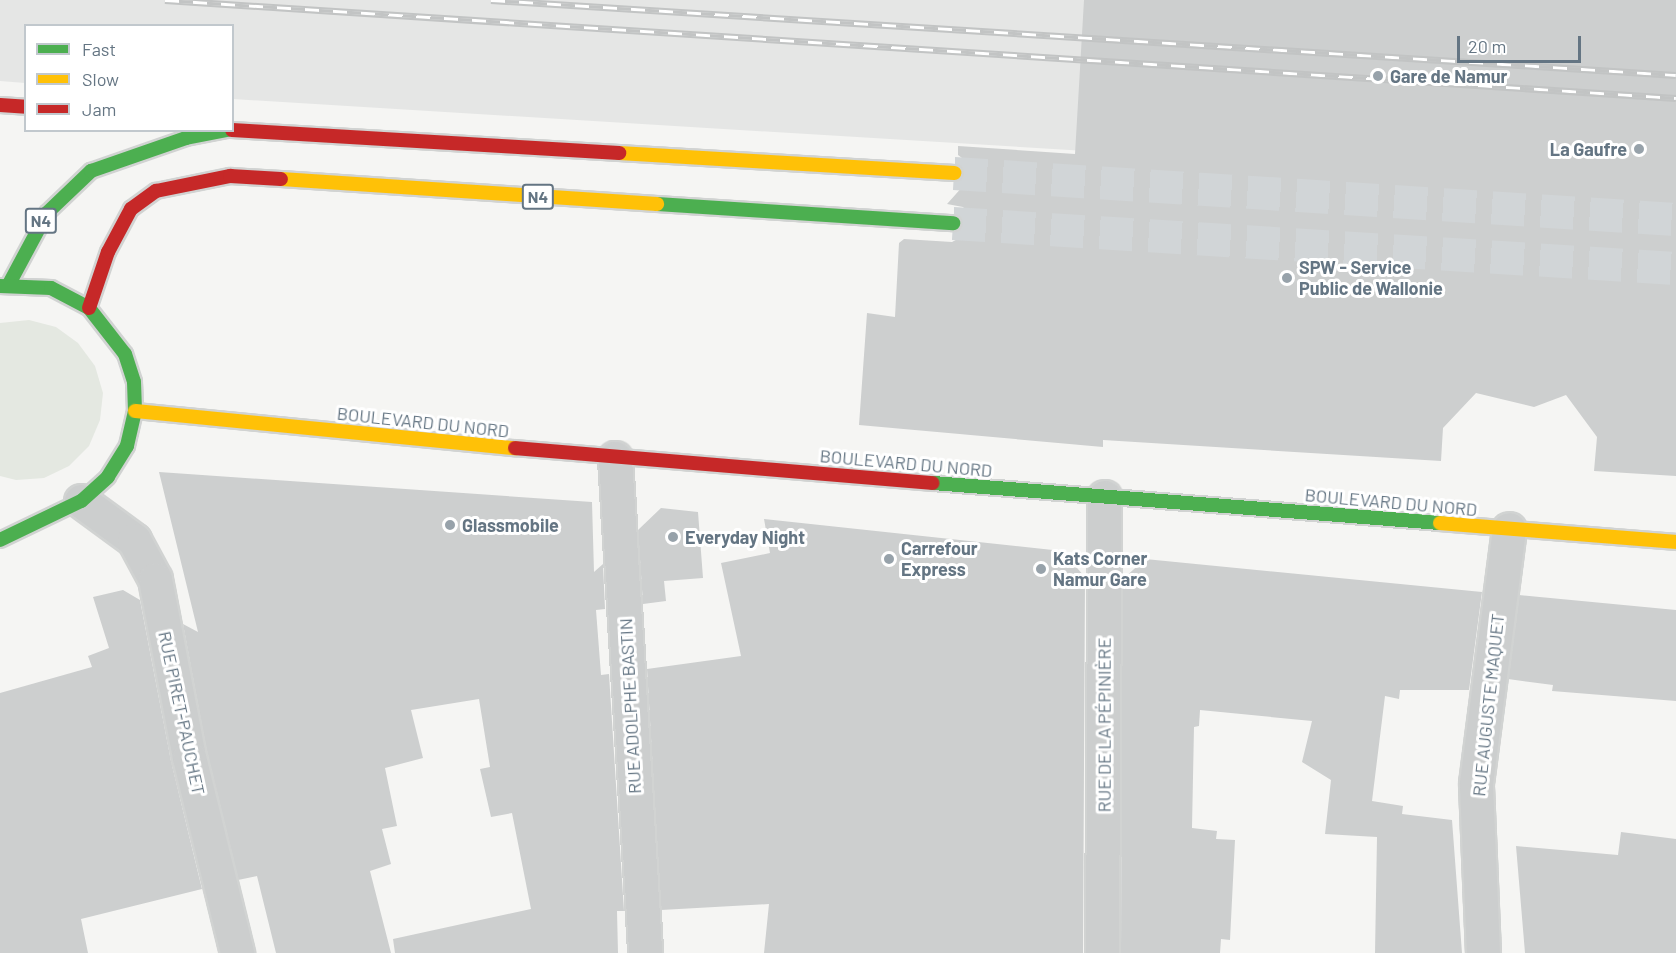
<!DOCTYPE html>
<meta charset="utf-8">
<style>
body{margin:0}
#map{position:relative;width:1676px;height:953px;overflow:hidden;background:#f5f5f3;font-family:Barlow,sans-serif}
div>[style]{position:absolute}
[style*='--x']{left:calc(var(--x)*1px);top:calc(var(--y)*1px);width:calc(var(--w)*1px);rotate:calc(var(--a)*1deg)}
.built>*{inset:0;background:#e5e6e5}
.green>*{inset:0;background:#e4e8e1}
.building>*{inset:0;background:#cdcfcf}
.primary-tunnel>*{height:33px;margin-top:-16.5px;transform-origin:0;background:repeating-linear-gradient(90deg,#d1d5d7 0 33px,transparent 0 49px)}
.roads{filter:drop-shadow(2px 0 #d1d3d2) drop-shadow(-2px 0 #d1d3d2) drop-shadow(0 2px #d1d3d2) drop-shadow(0 -2px #d1d3d2)}
.street>*{height:33px;margin:-16.5px;padding:0 16.5px;transform-origin:16.5px;border-radius:16.5px;background:#cccece}
.fast>*{height:14px;margin:-7px;padding:0 7px;transform-origin:7px;border-radius:7px;background:#4caf50}
.slow>*{height:14px;margin:-7px;padding:0 7px;transform-origin:7px;border-radius:7px;background:#ffc107}
.jam>*{height:14px;margin:-7px;padding:0 7px;transform-origin:7px;border-radius:7px;background:#c62828}
.rail>*{height:7px;margin-top:-3.5px;transform-origin:0;background:repeating-linear-gradient(90deg,#fff 0 14px,#c2c4c4 0 28px);box-sizing:border-box;border-block:2px solid #c2c4c4}
.dots>*{width:16px;height:16px;translate:-50% -50%;box-sizing:border-box;border:3px solid #fff;border-radius:50%}
span{translate:-50% -50%;white-space:nowrap;text-align:center;line-height:1.15;-webkit-text-stroke:6px #fff;paint-order:stroke}
.shield-label span{padding:2px 4px;background:#fff;border:2px solid;border-radius:4px;-webkit-text-stroke-width:0}
.shield-label{font-size:16px;color:#647583;font-weight:700}
.poi-label{font-size:18px;color:#647583;font-weight:700}
.left{translate:0 -50%;text-align:left}
.right{translate:-100% -50%;text-align:right}
.street-label{font-size:18px;color:#647583}
.legend{position:absolute;left:24px;top:24px;width:210px;height:108px;box-sizing:border-box;background:#fff;border:2px solid #c1c8cd;margin:0;padding:8px 10px;list-style:none;font-size:18px;color:#647583}
.legend li{display:flex;align-items:center;gap:12px;height:30px}
.legend b{width:30px;border:2px solid #c1c8cd}
.scale{position:absolute;left:1457px;top:36px;width:124px;height:27px;box-sizing:border-box;border:3px solid #647583;border-top:0;padding-left:8px;font-size:18px;line-height:21px;white-space:nowrap;color:#647583;-webkit-text-stroke:4px #fff;paint-order:stroke}
</style>
<div id="map">
<div class="built">
<div style="clip-path:polygon(0 0,1676px 0,1676px 187px,233px 99px,232px 26px,26px 26px,25px 83px,0 81px)"></div>
</div>
<div class="green">
<div style="clip-path:polygon(29px 320px,56px 327px,78px 343px,95px 366px,103px 393px,100px 420px,89px 446px,69px 466px,44px 478px,16px 480px,0 476px,0 323px)"></div>
</div>
<div class="building">
<div style="clip-path:polygon(1084px 0,1676px 0,1676px 476px,1594px 471px,1597px 437px,1566px 395px,1534px 407px,1476px 393px,1443px 428px,1441px 461px,1103px 440px,1103px 447px,859px 425px,867px 313px,895px 317px,899px 243px,904px 239px,952px 242px,969px 233px,969px 214px,963px 207px,947px 204px,973px 175px,970px 164px,958px 155px,958px 146px,1075px 154px)"></div>
<div style="clip-path:polygon(159px 472px,592px 502px,594px 572px,603px 564px,605px 609px,596px 610px,601px 675px,609px 674px,624px 911px,617px 911px,618px 953px,395px 953px,393px 939px,531px 909px,512px 813px,491px 817px,480px 769px,490px 767px,479px 699px,411px 710px,423px 758px,385px 768px,397px 826px,382px 829px,391px 864px,370px 871px,391px 953px,276px 953px,257px 876px,238px 880px,207px 753px,183px 624px,198px 632px)"></div>
<div style="clip-path:polygon(661px 508px,698px 512px,703px 578px,664px 581px,666px 601px,643px 604px,638px 530px)"></div>
<div style="clip-path:polygon(764px 519px,1062px 551px,1085px 577px,1083px 953px,764px 953px,769px 904px,661px 910px,647px 669px,741px 656px,721px 563px,770px 553px)"></div>
<div style="clip-path:polygon(1145px 559px,1482px 592px,1469px 690px,1400px 690px,1399px 699px,1385px 696px,1372px 801px,1403px 806px,1402px 814px,1452px 820px,1462px 953px,1375px 953px,1377px 837px,1325px 834px,1331px 780px,1302px 762px,1312px 721px,1200px 710px,1199px 726px,1194px 727px,1192px 828px,1217px 831px,1216px 839px,1235px 840px,1230px 940px,1221px 939px,1220px 953px,1121px 953px,1122px 580px)"></div>
<div style="clip-path:polygon(123px 590px,140px 600px,171px 761px,202px 889px,81px 919px,88px 953px,0 953px,0 693px,92px 667px,88px 656px,109px 648px,93px 597px)"></div>
<div style="clip-path:polygon(1519px 595px,1676px 610px,1676px 701px,1552px 691px,1553px 685px,1508px 679px)"></div>
<div style="clip-path:polygon(1621px 832px,1676px 839px,1676px 953px,1525px 953px,1516px 846px,1618px 855px)"></div>
</div>
<div class="primary-tunnel">
<div style="--x:954;--y:173;--w:723;--a:3.65"></div>
<div style="--x:953;--y:223;--w:724;--a:3.56"></div>
</div>
<div class="roads">
<div class="street">
<div style="--x:615;--y:458;--w:496;--a:86.5"></div>
<div style="--x:81;--y:501;--w:66;--a:36.3"></div>
<div style="--x:134;--y:540;--w:44;--a:61.7"></div>
<div style="--x:155;--y:579;--w:181;--a:79.2"></div>
<div style="--x:189;--y:757;--w:202;--a:76.2"></div>
<div style="--x:1102;--y:953;--w:456;--a:-89.7"></div>
<div style="--x:1483;--y:953;--w:170;--a:-92.4"></div>
<div style="--x:1476;--y:783;--w:256;--a:-82.6"></div>
</div>
<div class="fast">
<div style="--x:657;--y:204;--w:297;--a:3.7"></div>
<div style="--x:9;--y:284;--w:81;--a:-61.8"></div>
<div style="--x:47;--y:213;--w:61;--a:-43.7"></div>
<div style="--x:91;--y:171;--w:101;--a:-19.2"></div>
<div style="--x:186;--y:138;--w:42;--a:-11"></div>
<div style="--x:0;--y:286;--w:51;--a:2.2"></div>
<div style="--x:51;--y:288;--w:43;--a:27.8"></div>
<div style="--x:89;--y:308;--w:58;--a:52"></div>
<div style="--x:125;--y:354;--w:29;--a:72"></div>
<div style="--x:134;--y:382;--w:29;--a:88"></div>
<div style="--x:135;--y:411;--w:36;--a:103"></div>
<div style="--x:127;--y:446;--w:36;--a:122"></div>
<div style="--x:108;--y:477;--w:36;--a:138"></div>
<div style="--x:81;--y:501;--w:90;--a:154.3"></div>
<div style="--x:933;--y:483;--w:509;--a:4.51"></div>
</div>
<div class="slow">
<div style="--x:619;--y:153;--w:336;--a:3.4"></div>
<div style="--x:281;--y:179;--w:377;--a:3.8"></div>
<div style="--x:135;--y:411;--w:382;--a:5.6"></div>
<div style="--x:1440;--y:523;--w:237;--a:4.6"></div>
</div>
<div class="jam">
<div style="--x:0;--y:105;--w:26;--a:4"></div>
<div style="--x:232;--y:130;--w:388;--a:3.4"></div>
<div style="--x:89;--y:308;--w:59;--a:-71.3"></div>
<div style="--x:108;--y:252;--w:49;--a:-61.9"></div>
<div style="--x:131;--y:209;--w:31;--a:-36"></div>
<div style="--x:156;--y:191;--w:76;--a:-11.5"></div>
<div style="--x:230;--y:176;--w:51;--a:3.4"></div>
<div style="--x:515;--y:448;--w:419;--a:4.8"></div>
</div>
</div>
<div class="rail">
<div style="--x:165;--y:0;--w:1514;--a:3.71"></div>
<div style="--x:491;--y:0;--w:1187;--a:3.62"></div>
</div>
<div class="dots">
<div style="left:1378px;top:76px;background:#97a2aa"></div>
<div style="left:1639px;top:149px;background:#97a2aa"></div>
<div style="left:1287px;top:278px;background:#97a2aa"></div>
<div style="left:450px;top:525px;background:#97a2aa"></div>
<div style="left:673px;top:537px;background:#97a2aa"></div>
<div style="left:889px;top:559px;background:#97a2aa"></div>
<div style="left:1041px;top:569px;background:#97a2aa"></div>
</div>
<div class="shield-label">
<span style="left:538px;top:197px">N4</span>
<span style="left:41px;top:221px">N4</span>
</div>
<div class="poi-label">
<span class="left" style="left:1390px;top:76px">Gare de Namur</span>
<span class="right" style="left:1627px;top:149px">La Gaufre</span>
<span class="left" style="left:1299px;top:278px">SPW - Service<br>Public de Wallonie</span>
<span class="left" style="left:462px;top:525px">Glassmobile</span>
<span class="left" style="left:685px;top:537px">Everyday Night</span>
<span class="left" style="left:901px;top:559px">Carrefour<br>Express</span>
<span class="left" style="left:1053px;top:569px">Kats Corner<br>Namur Gare</span>
</div>
<div class="street-label">
<span style="left:423px;top:422px;rotate:6deg">BOULEVARD DU NORD</span>
<span style="left:906px;top:463px;rotate:5deg">BOULEVARD DU NORD</span>
<span style="left:1391px;top:502px;rotate:5deg">BOULEVARD DU NORD</span>
<span style="left:1488px;top:705px;rotate:-84deg">RUE AUGUSTE MAQUET</span>
<span style="left:630px;top:706px;rotate:-93deg">RUE ADOLPHE BASTIN</span>
<span style="left:182px;top:713px;rotate:78deg">RUE PIRET-PAUCHET</span>
<span style="left:1104px;top:725px;rotate:-90deg">RUE DE LA PÉPINIÈRE</span>
</div>
<ul class="legend">
<li><b style="height:8px;background:#4caf50"></b>Fast</li>
<li><b style="height:8px;background:#ffc107"></b>Slow</li>
<li><b style="height:8px;background:#c62828"></b>Jam</li>
</ul>
<div class="scale">20 m</div>
</div>
